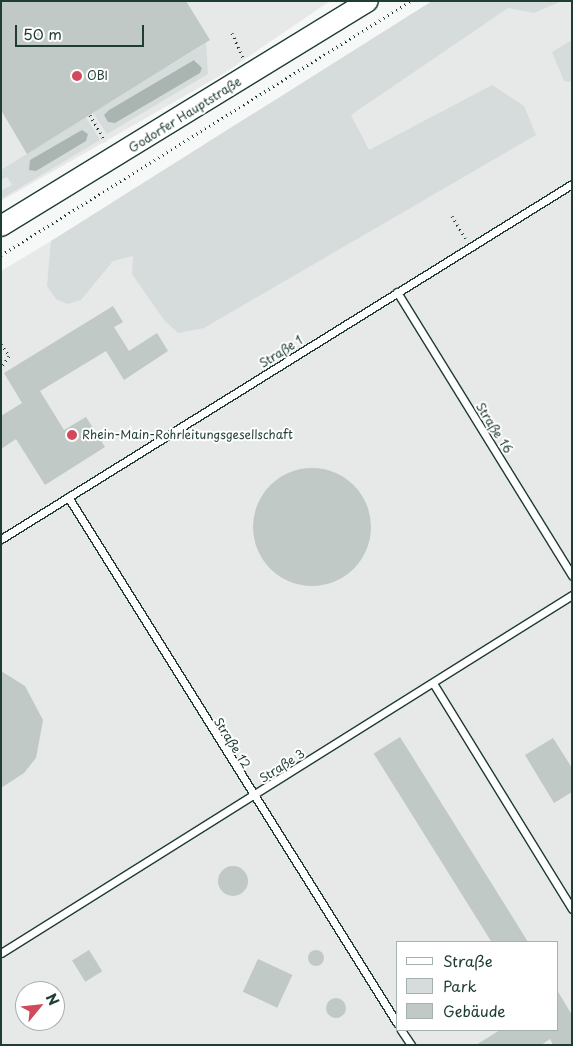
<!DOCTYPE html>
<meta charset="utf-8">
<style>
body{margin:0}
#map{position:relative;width:573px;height:1046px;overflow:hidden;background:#f6f7f7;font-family:"Playpen Sans",sans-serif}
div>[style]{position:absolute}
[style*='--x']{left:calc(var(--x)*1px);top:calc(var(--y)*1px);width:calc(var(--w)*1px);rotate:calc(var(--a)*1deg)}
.built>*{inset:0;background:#e6e9e8}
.green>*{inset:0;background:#d6dcdb}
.water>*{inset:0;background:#aab5b1}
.building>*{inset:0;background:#c0c9c6;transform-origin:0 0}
.round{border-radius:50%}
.path>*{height:3px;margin-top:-1.5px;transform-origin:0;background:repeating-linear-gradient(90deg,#1f3d34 0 1px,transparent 0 5px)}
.roads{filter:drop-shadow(1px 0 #1f3d34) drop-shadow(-1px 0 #1f3d34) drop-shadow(0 1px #1f3d34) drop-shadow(0 -1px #1f3d34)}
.service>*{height:7px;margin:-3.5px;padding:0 3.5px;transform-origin:3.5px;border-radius:3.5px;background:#fff}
.secondary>*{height:20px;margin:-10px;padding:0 10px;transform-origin:10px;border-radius:10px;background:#fff}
.dots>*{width:14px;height:14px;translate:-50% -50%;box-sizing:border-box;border:2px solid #fff;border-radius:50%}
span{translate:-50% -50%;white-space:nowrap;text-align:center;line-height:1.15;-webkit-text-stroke:4px #fff;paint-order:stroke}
.poi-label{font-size:12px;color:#1f3d34}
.left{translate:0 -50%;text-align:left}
.street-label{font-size:12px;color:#1f3d34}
.frame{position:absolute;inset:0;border:2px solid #1f3d34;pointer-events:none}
.legend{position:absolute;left:396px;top:941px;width:162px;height:90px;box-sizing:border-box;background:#fff;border:1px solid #a5b1ae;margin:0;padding:6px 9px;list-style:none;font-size:15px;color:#1f3d34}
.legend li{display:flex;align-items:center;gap:10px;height:25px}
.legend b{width:25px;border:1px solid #a5b1ae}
.north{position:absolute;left:15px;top:981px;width:50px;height:50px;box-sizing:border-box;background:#fff;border:1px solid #a5b1ae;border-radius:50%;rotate:62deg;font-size:14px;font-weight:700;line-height:20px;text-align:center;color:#1f3d34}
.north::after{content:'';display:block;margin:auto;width:18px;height:22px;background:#d1495b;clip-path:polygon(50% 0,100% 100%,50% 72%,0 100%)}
.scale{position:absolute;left:15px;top:25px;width:129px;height:22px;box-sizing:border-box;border:2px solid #1f3d34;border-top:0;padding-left:6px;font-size:15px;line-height:18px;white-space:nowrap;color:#1f3d34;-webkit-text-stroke:4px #fff;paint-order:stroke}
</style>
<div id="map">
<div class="built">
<div style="clip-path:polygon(1px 1px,330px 1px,223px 74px,1px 201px)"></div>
<div style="clip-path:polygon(evenodd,455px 1px,572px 1px,572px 1045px,1px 1045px,1px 271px,455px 1px,397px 942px,557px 942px,557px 1030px,397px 1030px,397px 942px,455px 1px,25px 991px,55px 991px,55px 1021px,25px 1021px,25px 991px)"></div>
</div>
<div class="green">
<div style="clip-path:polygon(432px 1px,562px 1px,534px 13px,508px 8px,351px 115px,369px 150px,492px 85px,524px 106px,536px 135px,204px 328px,178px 333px,164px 320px,132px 274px,133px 256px,113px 261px,81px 300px,68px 304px,56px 299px,47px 286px,51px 241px)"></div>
<div style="clip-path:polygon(572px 40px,572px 82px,564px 81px,552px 52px)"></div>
<div style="clip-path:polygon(evenodd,206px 43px,208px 74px,107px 134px,93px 113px,206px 43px,194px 60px,198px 62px,108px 122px,109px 110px,194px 60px)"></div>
<div style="clip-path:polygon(86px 117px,100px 140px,1px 199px,1px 191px,12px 185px,7px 177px,1px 180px,1px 170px)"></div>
</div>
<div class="water">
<div style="clip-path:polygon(194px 60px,202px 68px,200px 73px,115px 123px,108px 122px,104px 115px,109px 110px)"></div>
<div style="clip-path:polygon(82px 130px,88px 134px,86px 141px,36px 171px,29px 170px,30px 160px)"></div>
</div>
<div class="building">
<div style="clip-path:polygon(1px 1px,186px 1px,210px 40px,27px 154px,1px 110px)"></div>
<div style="clip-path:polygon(113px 306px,123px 322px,114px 327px,129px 351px,157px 333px,168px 351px,124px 380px,106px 351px,40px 391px,64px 430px,86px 417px,105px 447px,45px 485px,16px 439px,1px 449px,1px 416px,22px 403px,4px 373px)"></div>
<div class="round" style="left:253px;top:468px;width:118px;height:118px"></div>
<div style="clip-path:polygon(1px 671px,25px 686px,43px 720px,36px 758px,24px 773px,1px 788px)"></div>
<div style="left:400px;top:737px;width:241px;height:31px;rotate:58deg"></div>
<div style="clip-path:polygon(553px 738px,572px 768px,572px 792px,554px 803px,525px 755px)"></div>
<div class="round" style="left:218px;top:866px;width:30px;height:30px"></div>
<div style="left:89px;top:950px;width:25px;height:20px;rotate:58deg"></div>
<div class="round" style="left:308px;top:950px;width:16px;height:16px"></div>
<div style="left:258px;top:959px;width:38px;height:36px;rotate:25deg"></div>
<div style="clip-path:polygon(557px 990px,572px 1015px,572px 1045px,553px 1045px,550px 1039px,541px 1045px,476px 1045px,500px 1030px,557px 1030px)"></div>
<div class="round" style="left:326px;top:998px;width:20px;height:20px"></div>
</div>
<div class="path">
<div style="--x:232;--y:33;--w:27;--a:66"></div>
<div style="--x:90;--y:115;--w:30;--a:60"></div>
<div style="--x:452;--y:216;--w:26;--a:59"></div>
<div style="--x:1;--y:255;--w:482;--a:-31.8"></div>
<div style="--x:1;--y:344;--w:14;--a:56"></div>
<div style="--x:9;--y:356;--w:14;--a:124"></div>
</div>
<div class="roads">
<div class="service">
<div style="--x:397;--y:292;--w:333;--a:58.3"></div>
<div style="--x:68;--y:497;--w:620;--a:57.98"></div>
<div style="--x:1;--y:539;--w:672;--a:-31.87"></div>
<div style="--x:433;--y:683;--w:265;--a:58.4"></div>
<div style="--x:1;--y:953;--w:674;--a:-32.09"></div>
<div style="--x:401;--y:1030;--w:18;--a:56"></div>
</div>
<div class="secondary">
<div style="--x:1;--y:226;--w:430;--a:-31.5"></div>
</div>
</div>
<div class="dots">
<div style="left:77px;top:76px;background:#d1495b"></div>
<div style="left:72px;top:435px;background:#d1495b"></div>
</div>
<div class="poi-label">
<span class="left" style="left:87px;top:76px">OBI</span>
<span class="left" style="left:82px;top:435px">Rhein-Main-Rohrleitungsgesellschaft</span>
</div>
<div class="street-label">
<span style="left:185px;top:115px;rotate:-32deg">Godorfer Hauptstraße</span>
<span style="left:281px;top:352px;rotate:-32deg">Straße 1</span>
<span style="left:494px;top:428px;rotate:58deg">Straße 16</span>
<span style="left:232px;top:743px;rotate:58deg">Straße 12</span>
<span style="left:282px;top:766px;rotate:-33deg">Straße 3</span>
</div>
<div class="frame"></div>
<ul class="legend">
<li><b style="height:6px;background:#fff"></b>Straße</li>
<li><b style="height:14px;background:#d6dcdb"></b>Park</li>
<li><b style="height:14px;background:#c0c9c6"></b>Gebäude</li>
</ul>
<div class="north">N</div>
<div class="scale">50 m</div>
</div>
